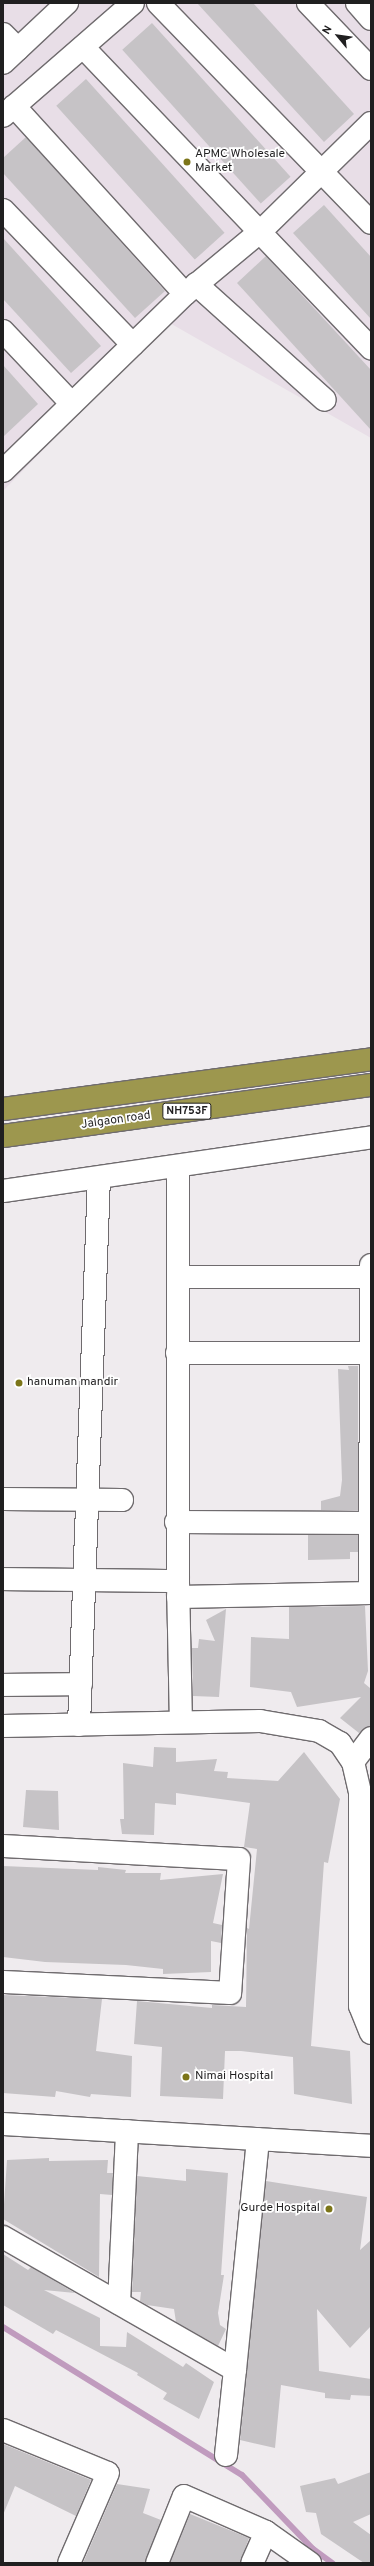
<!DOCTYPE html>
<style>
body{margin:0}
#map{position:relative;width:374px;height:2566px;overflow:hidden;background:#efebee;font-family:Overpass,sans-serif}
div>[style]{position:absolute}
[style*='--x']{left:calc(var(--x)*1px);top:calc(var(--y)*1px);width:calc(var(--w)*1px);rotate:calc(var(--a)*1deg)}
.built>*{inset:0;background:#e8dee7}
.stream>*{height:6px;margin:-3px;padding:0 3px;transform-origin:3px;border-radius:3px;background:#c09bbe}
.building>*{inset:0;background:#c6c3c6;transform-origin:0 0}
.roads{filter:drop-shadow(1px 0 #6f6b6e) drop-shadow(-1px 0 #6f6b6e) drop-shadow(0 1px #6f6b6e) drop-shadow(0 -1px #6f6b6e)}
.street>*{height:22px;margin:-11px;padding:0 11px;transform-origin:11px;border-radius:11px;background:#fff}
.highway>*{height:22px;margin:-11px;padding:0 11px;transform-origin:11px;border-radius:11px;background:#9d974e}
.dots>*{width:11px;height:11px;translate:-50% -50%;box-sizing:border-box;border:2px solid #fff;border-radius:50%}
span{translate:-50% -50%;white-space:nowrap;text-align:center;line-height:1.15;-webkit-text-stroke:3.5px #fff;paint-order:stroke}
.shield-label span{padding:1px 3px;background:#fff;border:1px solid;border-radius:3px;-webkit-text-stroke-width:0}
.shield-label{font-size:11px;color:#201f20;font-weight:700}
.poi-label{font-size:12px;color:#201f20}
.left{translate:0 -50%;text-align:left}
.right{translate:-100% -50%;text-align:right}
.street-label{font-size:12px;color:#201f20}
.frame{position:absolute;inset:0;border:4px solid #201f20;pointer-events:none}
.north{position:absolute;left:318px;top:16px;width:40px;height:40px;-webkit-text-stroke:3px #fff;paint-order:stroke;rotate:299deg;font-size:11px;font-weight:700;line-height:16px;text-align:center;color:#201f20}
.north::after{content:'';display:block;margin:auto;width:14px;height:18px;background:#201f20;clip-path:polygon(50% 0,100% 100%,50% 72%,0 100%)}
</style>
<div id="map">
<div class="built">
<div style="clip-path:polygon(3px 3px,371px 3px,371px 438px,168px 322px,3px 491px)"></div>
</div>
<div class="stream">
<div style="--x:3;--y:2327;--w:281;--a:31.8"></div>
<div style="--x:242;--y:2475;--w:103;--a:46.2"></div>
<div style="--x:313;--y:2549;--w:24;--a:36"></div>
</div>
<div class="building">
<div style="clip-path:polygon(197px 3px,253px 3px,354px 114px,324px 142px)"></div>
<div style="left:152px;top:23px;width:207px;height:40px;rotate:48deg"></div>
<div style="left:86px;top:79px;width:207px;height:40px;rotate:48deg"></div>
<div style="clip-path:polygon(26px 137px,165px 291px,135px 318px,3px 173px,3px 158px)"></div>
<div style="clip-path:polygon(324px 205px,371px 257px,371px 319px,293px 233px)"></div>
<div style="clip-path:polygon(3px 238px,101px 346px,71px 373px,3px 299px)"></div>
<div style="clip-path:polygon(266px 256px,371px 370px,371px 430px,237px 283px)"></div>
<div style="clip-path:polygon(3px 365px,38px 404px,3px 437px)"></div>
<div style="clip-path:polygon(348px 1366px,358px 1366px,358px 1510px,321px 1510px,321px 1501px,340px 1496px,342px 1480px,338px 1369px,349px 1370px)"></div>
<div style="clip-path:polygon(308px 1535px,358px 1535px,358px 1552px,350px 1552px,350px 1559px,308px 1560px)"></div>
<div style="clip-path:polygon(365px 1606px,368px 1671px,364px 1683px,370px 1688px,371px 1687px,371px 1726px,359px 1733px,340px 1718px,361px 1697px,297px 1707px,291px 1692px,250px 1687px,251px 1637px,289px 1639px,289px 1607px)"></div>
<div style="clip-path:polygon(226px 1609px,219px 1697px,193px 1696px,192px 1648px,198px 1648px,199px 1639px,215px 1641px,206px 1620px)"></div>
<div style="clip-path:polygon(154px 1747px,176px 1748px,176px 1762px,217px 1759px,214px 1771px,228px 1772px,227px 1778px,278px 1781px,304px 1752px,340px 1799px,328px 1863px,324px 1862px,311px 2046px,350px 2051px,352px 2104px,294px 2094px,293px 2057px,241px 2051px,225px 2051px,223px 2099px,160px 2096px,162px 2047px,134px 2044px,137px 2001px,212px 2008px,212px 2005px,246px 2007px,247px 1928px,249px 1929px,257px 1849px,244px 1847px,250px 1803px,176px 1793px,176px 1805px,155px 1803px,154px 1835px,122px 1834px,120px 1819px,124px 1819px,123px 1763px,153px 1767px)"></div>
<div style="clip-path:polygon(26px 1790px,58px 1791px,59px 1830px,23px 1827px)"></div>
<div style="clip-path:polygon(3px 1866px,98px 1870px,98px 1867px,126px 1870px,125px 1873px,161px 1873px,160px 1880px,223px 1874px,213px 1923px,222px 1925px,221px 1943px,211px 1941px,211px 1972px,163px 1974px,163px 1969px,126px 1965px,45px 1962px,3px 1957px)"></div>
<div style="clip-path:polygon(3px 1995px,102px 1999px,96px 2051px,132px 2056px,131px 2097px,91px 2094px,90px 2097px,56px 2091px,55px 2097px,3px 2093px)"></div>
<div style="clip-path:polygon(49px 2158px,49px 2161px,108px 2160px,107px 2173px,113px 2173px,112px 2195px,100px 2194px,99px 2277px,3px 2219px,7px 2160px)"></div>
<div style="clip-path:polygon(186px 2169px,228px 2173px,221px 2275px,224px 2275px,218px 2313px,220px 2325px,226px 2329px,218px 2346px,176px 2322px,174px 2309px,147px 2305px,140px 2301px,141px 2292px,132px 2292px,137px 2176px,186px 2181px)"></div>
<div style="clip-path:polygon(266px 2181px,367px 2197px,360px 2250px,371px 2240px,371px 2326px,350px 2348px,317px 2309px,319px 2371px,371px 2379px,371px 2396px,351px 2395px,350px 2400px,325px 2398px,325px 2393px,281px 2385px,275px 2448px,240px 2440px)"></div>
<div style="clip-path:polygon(3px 2254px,28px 2270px,31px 2267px,75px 2293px,44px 2290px,100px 2318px,100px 2346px,126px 2347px,127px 2332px,183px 2367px,186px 2363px,214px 2382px,199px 2419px,163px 2399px,167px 2393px,137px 2375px,138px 2373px,56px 2330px,53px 2334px,3px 2305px)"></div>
<div style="clip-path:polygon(3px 2444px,91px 2480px,76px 2516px,15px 2486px,3px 2515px)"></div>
<div style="clip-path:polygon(371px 2472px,371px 2514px,353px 2522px,371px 2535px,371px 2563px,364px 2563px,321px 2534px,316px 2513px,306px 2512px,300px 2486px,335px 2478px,338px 2484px)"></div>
<div style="clip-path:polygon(117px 2484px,150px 2489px,143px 2513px,161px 2520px,145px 2563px,83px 2563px)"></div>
<div style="clip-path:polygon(190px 2514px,249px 2538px,240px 2563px,170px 2563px)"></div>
</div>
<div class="roads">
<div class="street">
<div style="--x:158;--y:3;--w:306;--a:45.9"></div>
<div style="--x:308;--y:3;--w:91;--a:46.3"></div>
<div style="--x:357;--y:3;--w:21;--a:49"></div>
<div style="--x:3;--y:34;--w:21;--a:45"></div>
<div style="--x:83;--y:47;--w:417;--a:46.3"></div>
<div style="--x:3;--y:63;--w:88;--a:-43.2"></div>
<div style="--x:14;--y:106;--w:254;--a:47.7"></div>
<div style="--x:185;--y:294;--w:99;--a:-39.7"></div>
<div style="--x:261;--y:231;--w:154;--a:-44.5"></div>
<div style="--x:3;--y:116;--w:172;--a:-41"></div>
<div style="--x:3;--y:210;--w:187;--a:46.1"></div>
<div style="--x:196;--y:284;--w:173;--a:42"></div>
<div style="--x:3;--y:331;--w:100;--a:46.6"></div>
<div style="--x:3;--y:471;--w:254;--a:-44.2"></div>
<div style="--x:3;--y:1191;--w:372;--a:-8.3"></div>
<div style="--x:178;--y:1277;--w:193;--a:0"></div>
<div style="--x:177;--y:1353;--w:193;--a:0"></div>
<div style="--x:3;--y:1499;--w:119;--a:0.5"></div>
<div style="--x:176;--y:1522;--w:194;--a:0.3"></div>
<div style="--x:3;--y:1579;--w:175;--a:0.7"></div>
<div style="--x:178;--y:1581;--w:415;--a:-90"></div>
<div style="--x:178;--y:1582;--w:140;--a:88.8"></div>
<div style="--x:370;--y:1593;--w:328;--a:-89.8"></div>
<div style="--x:178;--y:1597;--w:193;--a:-1.2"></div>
<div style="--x:3;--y:1685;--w:78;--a:-0.7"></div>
<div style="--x:79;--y:1725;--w:547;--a:-87.91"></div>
<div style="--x:3;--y:1726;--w:257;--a:-1.1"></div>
<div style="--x:260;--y:1721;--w:60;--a:9.6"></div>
<div style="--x:319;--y:1731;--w:24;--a:30"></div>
<div style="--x:340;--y:1743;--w:23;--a:56"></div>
<div style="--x:353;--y:1762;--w:31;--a:77"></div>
<div style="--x:360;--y:1792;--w:214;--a:90"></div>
<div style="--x:360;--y:2006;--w:29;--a:68"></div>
<div style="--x:353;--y:1762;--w:30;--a:-53"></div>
<div style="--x:3;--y:1846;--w:236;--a:3.2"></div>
<div style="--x:239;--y:1859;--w:134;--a:93.8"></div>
<div style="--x:230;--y:1993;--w:227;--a:-177.2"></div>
<div style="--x:3;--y:2124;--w:369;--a:3.4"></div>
<div style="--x:3;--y:2237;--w:267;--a:29.8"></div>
<div style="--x:235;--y:2370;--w:232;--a:-84.3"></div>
<div style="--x:119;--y:2303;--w:172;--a:-87.3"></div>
<div style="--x:3;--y:2430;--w:113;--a:22.3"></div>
<div style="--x:108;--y:2473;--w:98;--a:113.4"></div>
<div style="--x:226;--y:2455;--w:85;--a:-84"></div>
<div style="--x:266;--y:2532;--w:54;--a:35.2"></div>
<div style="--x:157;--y:2563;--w:72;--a:-68.1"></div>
<div style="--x:184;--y:2496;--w:90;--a:23.7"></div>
<div style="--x:266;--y:2532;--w:34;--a:114"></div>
</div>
<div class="highway">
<div style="--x:3;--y:1109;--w:371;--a:-7.7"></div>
<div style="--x:3;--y:1136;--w:372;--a:-7.9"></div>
</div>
</div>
<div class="dots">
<div style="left:187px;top:162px;background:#7c7519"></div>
<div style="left:19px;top:1383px;background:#7c7519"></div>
<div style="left:186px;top:2077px;background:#7c7519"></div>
<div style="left:329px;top:2209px;background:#7c7519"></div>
</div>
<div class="shield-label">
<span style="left:187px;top:1111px">NH753F</span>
</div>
<div class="poi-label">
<span class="left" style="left:195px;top:162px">APMC Wholesale<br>Market</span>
<span class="left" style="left:27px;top:1383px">hanuman mandir</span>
<span class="left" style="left:195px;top:2077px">Nimai Hospital</span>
<span class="right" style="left:320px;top:2209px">Gurde Hospital</span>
</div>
<div class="street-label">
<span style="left:116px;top:1121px;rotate:-8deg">Jalgaon road</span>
</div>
<div class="frame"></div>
<div class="north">N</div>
</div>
